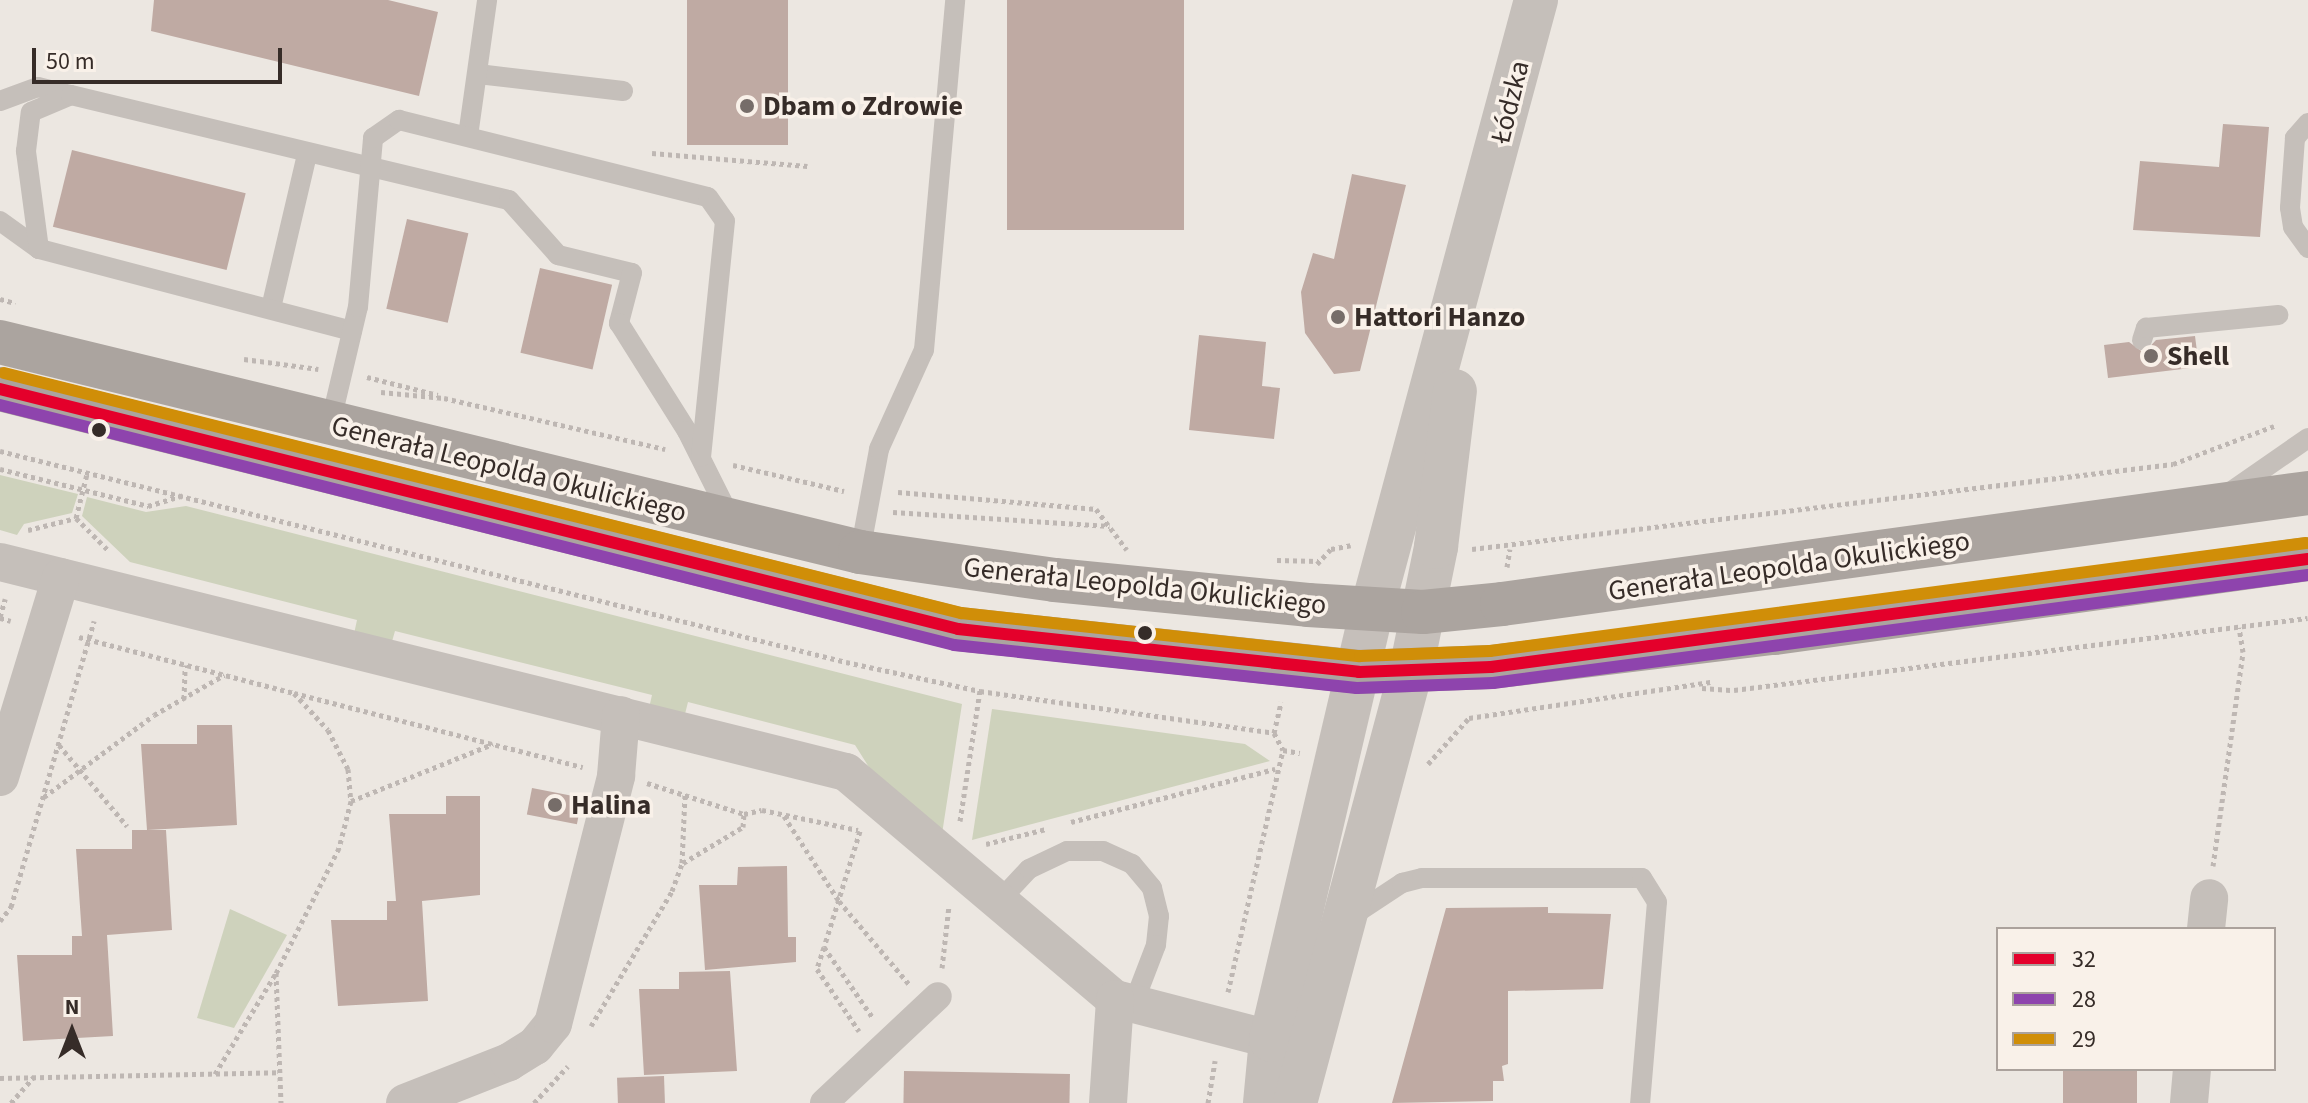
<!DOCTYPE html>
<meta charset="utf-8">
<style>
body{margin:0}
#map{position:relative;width:2308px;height:1103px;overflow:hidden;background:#ece7e1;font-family:"Source Sans 3",sans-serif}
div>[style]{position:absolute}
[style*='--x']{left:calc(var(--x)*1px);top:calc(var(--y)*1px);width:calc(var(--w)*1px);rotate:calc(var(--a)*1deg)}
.green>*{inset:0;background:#ced2bc}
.building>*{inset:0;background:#bfaaa3;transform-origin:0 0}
.path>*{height:5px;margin-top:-2.5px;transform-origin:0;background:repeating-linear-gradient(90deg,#beb7b3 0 4px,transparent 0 8px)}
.service>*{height:20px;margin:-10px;padding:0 10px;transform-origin:10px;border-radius:10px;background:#c5bfba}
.pedestrian>*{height:28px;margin:-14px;padding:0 14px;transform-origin:14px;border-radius:14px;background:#c5bfba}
.minor>*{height:38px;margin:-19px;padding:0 19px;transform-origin:19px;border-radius:19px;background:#c5bfba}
.tertiary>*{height:44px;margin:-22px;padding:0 22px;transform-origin:22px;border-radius:22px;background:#c5bfba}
.primary>*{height:44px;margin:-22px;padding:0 22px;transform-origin:22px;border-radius:22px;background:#aba49f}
.bus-1>*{height:12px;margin:-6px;padding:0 6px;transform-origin:6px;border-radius:6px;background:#e4002b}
.bus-2>*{height:12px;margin:-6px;padding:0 6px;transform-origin:6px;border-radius:6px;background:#8e44ad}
.bus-3>*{height:12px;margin:-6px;padding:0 6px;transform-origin:6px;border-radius:6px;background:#d08e08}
.dots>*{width:22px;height:22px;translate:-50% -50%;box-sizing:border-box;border:4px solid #f9f1e9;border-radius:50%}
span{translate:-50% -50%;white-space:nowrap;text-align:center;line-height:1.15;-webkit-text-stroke:7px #f9f1e9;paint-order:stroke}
.street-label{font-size:28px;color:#362c28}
.poi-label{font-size:28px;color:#362c28;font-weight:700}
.left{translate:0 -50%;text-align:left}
.legend{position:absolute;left:1996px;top:927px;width:280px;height:144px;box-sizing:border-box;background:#f9f1e9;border:2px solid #aba29c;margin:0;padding:10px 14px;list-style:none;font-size:24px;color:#362c28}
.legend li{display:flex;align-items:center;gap:16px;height:40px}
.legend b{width:40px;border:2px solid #aba29c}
.north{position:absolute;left:32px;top:991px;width:80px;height:80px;-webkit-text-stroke:6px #f9f1e9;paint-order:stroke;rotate:0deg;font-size:22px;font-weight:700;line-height:32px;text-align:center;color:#362c28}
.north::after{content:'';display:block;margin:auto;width:28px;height:36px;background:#362c28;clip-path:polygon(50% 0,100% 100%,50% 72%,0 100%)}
.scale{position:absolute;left:32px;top:48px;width:250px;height:36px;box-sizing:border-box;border:4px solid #362c28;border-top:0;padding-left:10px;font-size:24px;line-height:28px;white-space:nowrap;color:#362c28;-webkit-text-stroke:6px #f9f1e9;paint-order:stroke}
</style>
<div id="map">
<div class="green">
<div style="clip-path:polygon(0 475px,78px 494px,72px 513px,24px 524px,17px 535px,0 530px)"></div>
<div style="clip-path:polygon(87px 497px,146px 512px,186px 506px,962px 704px,942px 834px,872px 772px,855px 745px,688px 702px,682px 726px,647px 717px,652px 695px,395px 631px,389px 652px,352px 643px,357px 620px,130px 562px,82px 516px)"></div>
<div style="clip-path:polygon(992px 709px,1245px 744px,1270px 761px,972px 840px)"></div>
<div style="clip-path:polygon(230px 909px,287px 935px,234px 1028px,197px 1018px)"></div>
</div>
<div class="building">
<div style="clip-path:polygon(154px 0,388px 0,438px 12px,419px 96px,151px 31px)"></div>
<div style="left:687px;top:0;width:101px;height:145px"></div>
<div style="left:1007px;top:0;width:177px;height:230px"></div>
<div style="clip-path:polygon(2223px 124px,2269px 127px,2260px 237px,2133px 230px,2140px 161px,2219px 167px)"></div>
<div style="left:72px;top:150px;width:179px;height:79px;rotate:14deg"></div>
<div style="clip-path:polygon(1352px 174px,1406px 185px,1360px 371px,1334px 374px,1305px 333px,1301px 292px,1313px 253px,1334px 259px)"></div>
<div style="left:407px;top:219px;width:63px;height:92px;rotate:13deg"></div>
<div style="left:540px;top:268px;width:74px;height:87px;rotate:13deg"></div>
<div style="clip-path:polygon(1199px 335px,1266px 342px,1262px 386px,1280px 388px,1274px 439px,1189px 430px)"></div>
<div style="clip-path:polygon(2195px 336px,2199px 367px,2108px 378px,2104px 345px,2129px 342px,2144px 353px,2156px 340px)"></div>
<div style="clip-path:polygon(197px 725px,232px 725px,237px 825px,147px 830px,141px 744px,197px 744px)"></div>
<div style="left:532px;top:788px;width:51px;height:27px;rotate:11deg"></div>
<div style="clip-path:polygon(446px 796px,480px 796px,480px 895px,422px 901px,428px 1001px,338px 1006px,331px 920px,387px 920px,387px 901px,396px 901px,389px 814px,446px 814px)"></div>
<div style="clip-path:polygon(132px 830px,166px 830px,172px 930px,107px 935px,113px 1036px,23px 1041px,17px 955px,72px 955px,72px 936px,82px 936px,76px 849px,132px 849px)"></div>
<div style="clip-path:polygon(787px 866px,788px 937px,796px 937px,796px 962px,705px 970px,699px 885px,737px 885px,738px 867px)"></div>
<div style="clip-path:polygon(1548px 907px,1548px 913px,1611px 914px,1603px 989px,1508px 991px,1508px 1064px,1502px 1066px,1504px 1081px,1493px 1081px,1493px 1101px,1392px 1103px,1446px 908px)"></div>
<div style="clip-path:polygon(730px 971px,737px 1071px,644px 1075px,639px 989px,679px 989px,679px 972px)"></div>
<div style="left:2063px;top:1069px;width:74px;height:34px"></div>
<div style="left:904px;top:1071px;width:166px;height:32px;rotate:1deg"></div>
<div style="left:664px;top:1076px;width:27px;height:47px;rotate:88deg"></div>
</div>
<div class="path">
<div style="--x:652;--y:153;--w:156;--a:4.8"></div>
<div style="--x:0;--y:299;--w:16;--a:15"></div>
<div style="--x:244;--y:359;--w:75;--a:7.7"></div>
<div style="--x:367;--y:377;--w:73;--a:14.2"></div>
<div style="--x:381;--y:392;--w:63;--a:5.4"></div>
<div style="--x:444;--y:398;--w:227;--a:13"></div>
<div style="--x:0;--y:451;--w:872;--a:14"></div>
<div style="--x:846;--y:662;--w:137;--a:12.2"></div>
<div style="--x:980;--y:691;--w:297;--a:8.1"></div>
<div style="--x:1274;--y:733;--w:19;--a:62"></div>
<div style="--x:1283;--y:750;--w:17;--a:10"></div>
<div style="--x:733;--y:465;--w:114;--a:13.2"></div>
<div style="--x:0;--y:469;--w:153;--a:14"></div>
<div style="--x:148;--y:506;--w:39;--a:-17"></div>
<div style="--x:898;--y:492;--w:199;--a:4.9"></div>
<div style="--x:1096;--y:509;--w:51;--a:52.9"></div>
<div style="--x:893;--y:512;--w:217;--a:3.7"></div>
<div style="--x:76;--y:518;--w:47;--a:45"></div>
<div style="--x:28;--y:530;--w:49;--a:-14"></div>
<div style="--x:76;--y:518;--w:45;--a:-76"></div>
<div style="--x:1472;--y:549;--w:706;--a:-6.91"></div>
<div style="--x:2173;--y:464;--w:108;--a:-20.6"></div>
<div style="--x:1277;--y:560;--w:41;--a:1.4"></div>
<div style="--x:1317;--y:564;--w:21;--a:-47"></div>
<div style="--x:1331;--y:549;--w:20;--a:-11"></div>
<div style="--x:1507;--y:567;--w:18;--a:-81"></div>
<div style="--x:0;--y:617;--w:19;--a:-74"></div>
<div style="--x:0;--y:618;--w:11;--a:15"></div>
<div style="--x:79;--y:637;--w:222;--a:14.6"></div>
<div style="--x:294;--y:693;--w:50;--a:47.4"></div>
<div style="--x:328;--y:730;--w:44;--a:62.9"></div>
<div style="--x:348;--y:769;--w:32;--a:85"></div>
<div style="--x:351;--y:801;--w:49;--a:104.3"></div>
<div style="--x:339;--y:848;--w:140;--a:116.7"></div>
<div style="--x:276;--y:973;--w:130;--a:87.8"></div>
<div style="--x:1702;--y:688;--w:32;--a:4"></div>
<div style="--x:1734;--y:690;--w:578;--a:-7.15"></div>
<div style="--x:294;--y:693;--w:298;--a:14.4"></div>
<div style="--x:184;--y:699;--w:34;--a:-88"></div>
<div style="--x:1274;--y:733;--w:32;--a:-77"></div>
<div style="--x:59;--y:745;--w:106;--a:50"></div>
<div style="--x:1428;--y:764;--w:62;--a:-48.3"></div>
<div style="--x:1469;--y:718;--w:244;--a:-8.5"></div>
<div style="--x:647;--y:783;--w:102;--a:17.7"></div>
<div style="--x:744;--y:814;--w:18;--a:-13"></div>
<div style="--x:762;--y:810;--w:98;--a:11.8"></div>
<div style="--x:44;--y:797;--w:137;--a:-36.7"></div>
<div style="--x:154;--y:715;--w:81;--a:-29.7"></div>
<div style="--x:351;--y:801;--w:153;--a:-21.9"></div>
<div style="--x:784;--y:816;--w:101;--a:57.1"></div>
<div style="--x:839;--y:901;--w:109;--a:49.9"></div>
<div style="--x:960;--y:821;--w:132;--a:-81.3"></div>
<div style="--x:1071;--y:822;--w:211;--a:-14.6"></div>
<div style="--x:860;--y:831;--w:121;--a:107.2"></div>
<div style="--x:824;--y:947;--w:86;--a:55.4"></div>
<div style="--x:986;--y:844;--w:62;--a:-14"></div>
<div style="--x:683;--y:863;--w:70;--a:-31"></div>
<div style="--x:743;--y:827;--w:13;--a:-86"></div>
<div style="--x:2213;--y:866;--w:216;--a:-82"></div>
<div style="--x:2243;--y:652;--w:25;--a:-99"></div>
<div style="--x:0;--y:921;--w:18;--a:-52"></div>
<div style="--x:11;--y:907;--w:298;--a:-73.8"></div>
<div style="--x:824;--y:947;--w:23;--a:108"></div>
<div style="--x:817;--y:969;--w:75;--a:55.9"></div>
<div style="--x:942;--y:968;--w:62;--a:-83.6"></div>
<div style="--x:1228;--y:992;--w:248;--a:-77.2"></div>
<div style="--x:591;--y:1026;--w:157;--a:-59"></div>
<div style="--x:672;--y:891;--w:30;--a:-70"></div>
<div style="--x:682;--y:863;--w:70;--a:-87.5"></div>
<div style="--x:215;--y:1074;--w:118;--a:-58.9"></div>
<div style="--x:0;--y:1078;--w:280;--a:-1.2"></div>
<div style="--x:11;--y:1103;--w:35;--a:-49"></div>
<div style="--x:534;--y:1103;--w:50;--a:-47.4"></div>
<div style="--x:1208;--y:1103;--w:43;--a:-80.5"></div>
</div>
<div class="service">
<div style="--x:478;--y:74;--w:146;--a:6.7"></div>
<div style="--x:0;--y:101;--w:40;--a:-20.2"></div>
<div style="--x:38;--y:87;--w:34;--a:14"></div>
<div style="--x:2308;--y:123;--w:20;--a:131"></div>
<div style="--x:2295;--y:138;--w:70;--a:94.1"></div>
<div style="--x:2290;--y:208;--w:19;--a:81"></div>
<div style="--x:2293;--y:227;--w:26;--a:54"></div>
<div style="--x:468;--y:136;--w:137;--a:-82"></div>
<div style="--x:0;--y:221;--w:48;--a:35.7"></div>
<div style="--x:271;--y:308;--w:158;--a:-76.8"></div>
<div style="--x:352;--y:331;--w:324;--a:-165.3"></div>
<div style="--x:39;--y:249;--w:99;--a:-97.6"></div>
<div style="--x:26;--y:151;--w:39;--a:-83"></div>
<div style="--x:31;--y:112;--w:43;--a:-23"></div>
<div style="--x:71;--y:95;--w:450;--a:13.5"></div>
<div style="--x:509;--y:200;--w:74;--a:48.3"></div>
<div style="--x:558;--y:255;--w:76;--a:13.7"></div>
<div style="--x:632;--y:273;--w:52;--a:104.6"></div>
<div style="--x:619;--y:323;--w:128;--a:57.8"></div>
<div style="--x:687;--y:431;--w:96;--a:63.4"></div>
<div style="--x:2142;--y:340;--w:13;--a:-72"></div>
<div style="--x:2146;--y:328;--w:133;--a:-5.6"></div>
<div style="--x:330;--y:425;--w:121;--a:-76.7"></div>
<div style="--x:358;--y:307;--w:170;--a:-84.9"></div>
<div style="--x:373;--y:138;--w:32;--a:-35"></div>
<div style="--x:399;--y:120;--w:318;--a:14"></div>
<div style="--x:708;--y:197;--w:29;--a:55"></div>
<div style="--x:725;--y:221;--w:237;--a:95.8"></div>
<div style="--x:2226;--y:495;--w:100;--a:-34.8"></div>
<div style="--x:860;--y:552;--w:105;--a:-79.5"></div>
<div style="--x:879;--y:449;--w:109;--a:-65.6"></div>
<div style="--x:924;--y:350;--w:351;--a:-84.9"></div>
<div style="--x:998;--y:902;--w:45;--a:-46.8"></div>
<div style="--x:1029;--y:869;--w:42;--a:-25.3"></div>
<div style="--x:1067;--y:851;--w:36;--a:0"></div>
<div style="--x:1103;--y:851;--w:32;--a:24"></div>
<div style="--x:1132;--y:864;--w:31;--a:50"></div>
<div style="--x:1152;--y:888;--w:29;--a:76"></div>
<div style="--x:1159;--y:916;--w:29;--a:96"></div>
<div style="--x:1156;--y:945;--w:64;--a:111"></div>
<div style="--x:1349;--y:918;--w:64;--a:-33.4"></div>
<div style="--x:1402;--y:883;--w:21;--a:-14"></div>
<div style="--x:1422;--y:878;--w:220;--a:0"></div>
<div style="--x:1642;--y:878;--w:28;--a:58"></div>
<div style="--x:1657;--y:902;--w:202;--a:94.8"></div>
</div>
<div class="pedestrian">
<div style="--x:824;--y:1103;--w:156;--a:-43.2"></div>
</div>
<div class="minor">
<div style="--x:0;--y:562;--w:872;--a:13.94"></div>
<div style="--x:846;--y:772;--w:352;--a:40.2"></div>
<div style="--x:1115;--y:999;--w:192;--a:14.5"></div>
<div style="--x:0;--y:777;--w:209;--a:-73"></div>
<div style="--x:2206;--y:929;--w:31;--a:-84"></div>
<div style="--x:405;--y:1103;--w:112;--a:-21.5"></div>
<div style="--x:509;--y:1062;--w:31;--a:-32"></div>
<div style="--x:535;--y:1046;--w:28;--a:-51"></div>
<div style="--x:553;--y:1024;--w:256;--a:-75.7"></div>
<div style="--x:616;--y:776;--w:61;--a:-85.3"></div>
<div style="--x:1108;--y:1103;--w:104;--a:-86.1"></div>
<div style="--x:2189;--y:1103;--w:34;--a:-85"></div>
</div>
<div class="tertiary">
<div style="--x:1265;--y:1103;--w:63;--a:-84.6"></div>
<div style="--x:1271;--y:1040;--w:443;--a:-76.8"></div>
<div style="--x:1372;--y:609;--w:631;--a:-74.93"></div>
<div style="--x:1295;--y:1103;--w:448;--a:-75"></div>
<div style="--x:1411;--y:670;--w:126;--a:-78.5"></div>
<div style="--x:1436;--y:547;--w:157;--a:-83.1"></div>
</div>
<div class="primary">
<div style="--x:0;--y:342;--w:885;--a:13.72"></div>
<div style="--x:860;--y:552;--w:197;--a:8.2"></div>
<div style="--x:1055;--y:580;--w:254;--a:5.6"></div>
<div style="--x:1308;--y:605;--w:115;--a:3.5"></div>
<div style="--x:1423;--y:612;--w:79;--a:-5.8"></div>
<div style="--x:1502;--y:604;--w:814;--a:-7.84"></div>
<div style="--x:0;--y:389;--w:988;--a:14.06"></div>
<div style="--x:958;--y:629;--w:403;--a:6.1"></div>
<div style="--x:1359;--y:672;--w:132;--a:-2.2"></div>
<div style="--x:1491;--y:667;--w:285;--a:-6.9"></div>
<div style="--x:1774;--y:633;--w:539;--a:-7.89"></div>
</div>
<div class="bus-1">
<div style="--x:0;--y:389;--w:988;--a:14.06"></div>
<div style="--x:958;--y:629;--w:403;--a:6.1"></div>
<div style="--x:1359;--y:672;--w:132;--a:-2.2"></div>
<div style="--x:1491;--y:667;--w:824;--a:-7.53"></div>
</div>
<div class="bus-2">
<div style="--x:0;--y:405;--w:984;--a:14.12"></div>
<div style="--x:954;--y:645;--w:405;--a:6.1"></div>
<div style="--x:1357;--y:688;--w:136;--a:-2.1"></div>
<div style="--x:1493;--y:683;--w:822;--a:-7.55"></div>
</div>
<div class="bus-3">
<div style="--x:4;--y:373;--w:987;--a:14.08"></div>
<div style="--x:961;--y:613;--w:401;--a:6.2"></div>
<div style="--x:1360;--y:656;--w:130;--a:-2.2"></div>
<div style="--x:1490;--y:651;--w:823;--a:-7.54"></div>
</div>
<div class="dots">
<div style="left:747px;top:106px;background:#766d69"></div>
<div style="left:1338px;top:317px;background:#766d69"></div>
<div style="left:2151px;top:356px;background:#766d69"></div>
<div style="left:99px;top:430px;background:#362c28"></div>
<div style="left:1145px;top:633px;background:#362c28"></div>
<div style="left:555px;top:805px;background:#766d69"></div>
</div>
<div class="street-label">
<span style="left:1510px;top:102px;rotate:-76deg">Łódzka</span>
<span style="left:509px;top:469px;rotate:14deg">Generała Leopolda Okulickiego</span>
<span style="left:1789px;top:566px;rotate:-8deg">Generała Leopolda Okulickiego</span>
<span style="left:1145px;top:586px;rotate:6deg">Generała Leopolda Okulickiego</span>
</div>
<div class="poi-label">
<span class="left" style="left:763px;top:106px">Dbam o Zdrowie</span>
<span class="left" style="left:1354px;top:317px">Hattori Hanzo</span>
<span class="left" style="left:2167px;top:356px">Shell</span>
<span class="left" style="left:571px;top:805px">Halina</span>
</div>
<ul class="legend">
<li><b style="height:10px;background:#e4002b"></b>32</li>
<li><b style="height:10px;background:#8e44ad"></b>28</li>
<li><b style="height:10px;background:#d08e08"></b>29</li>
</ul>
<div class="north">N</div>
<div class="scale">50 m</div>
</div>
